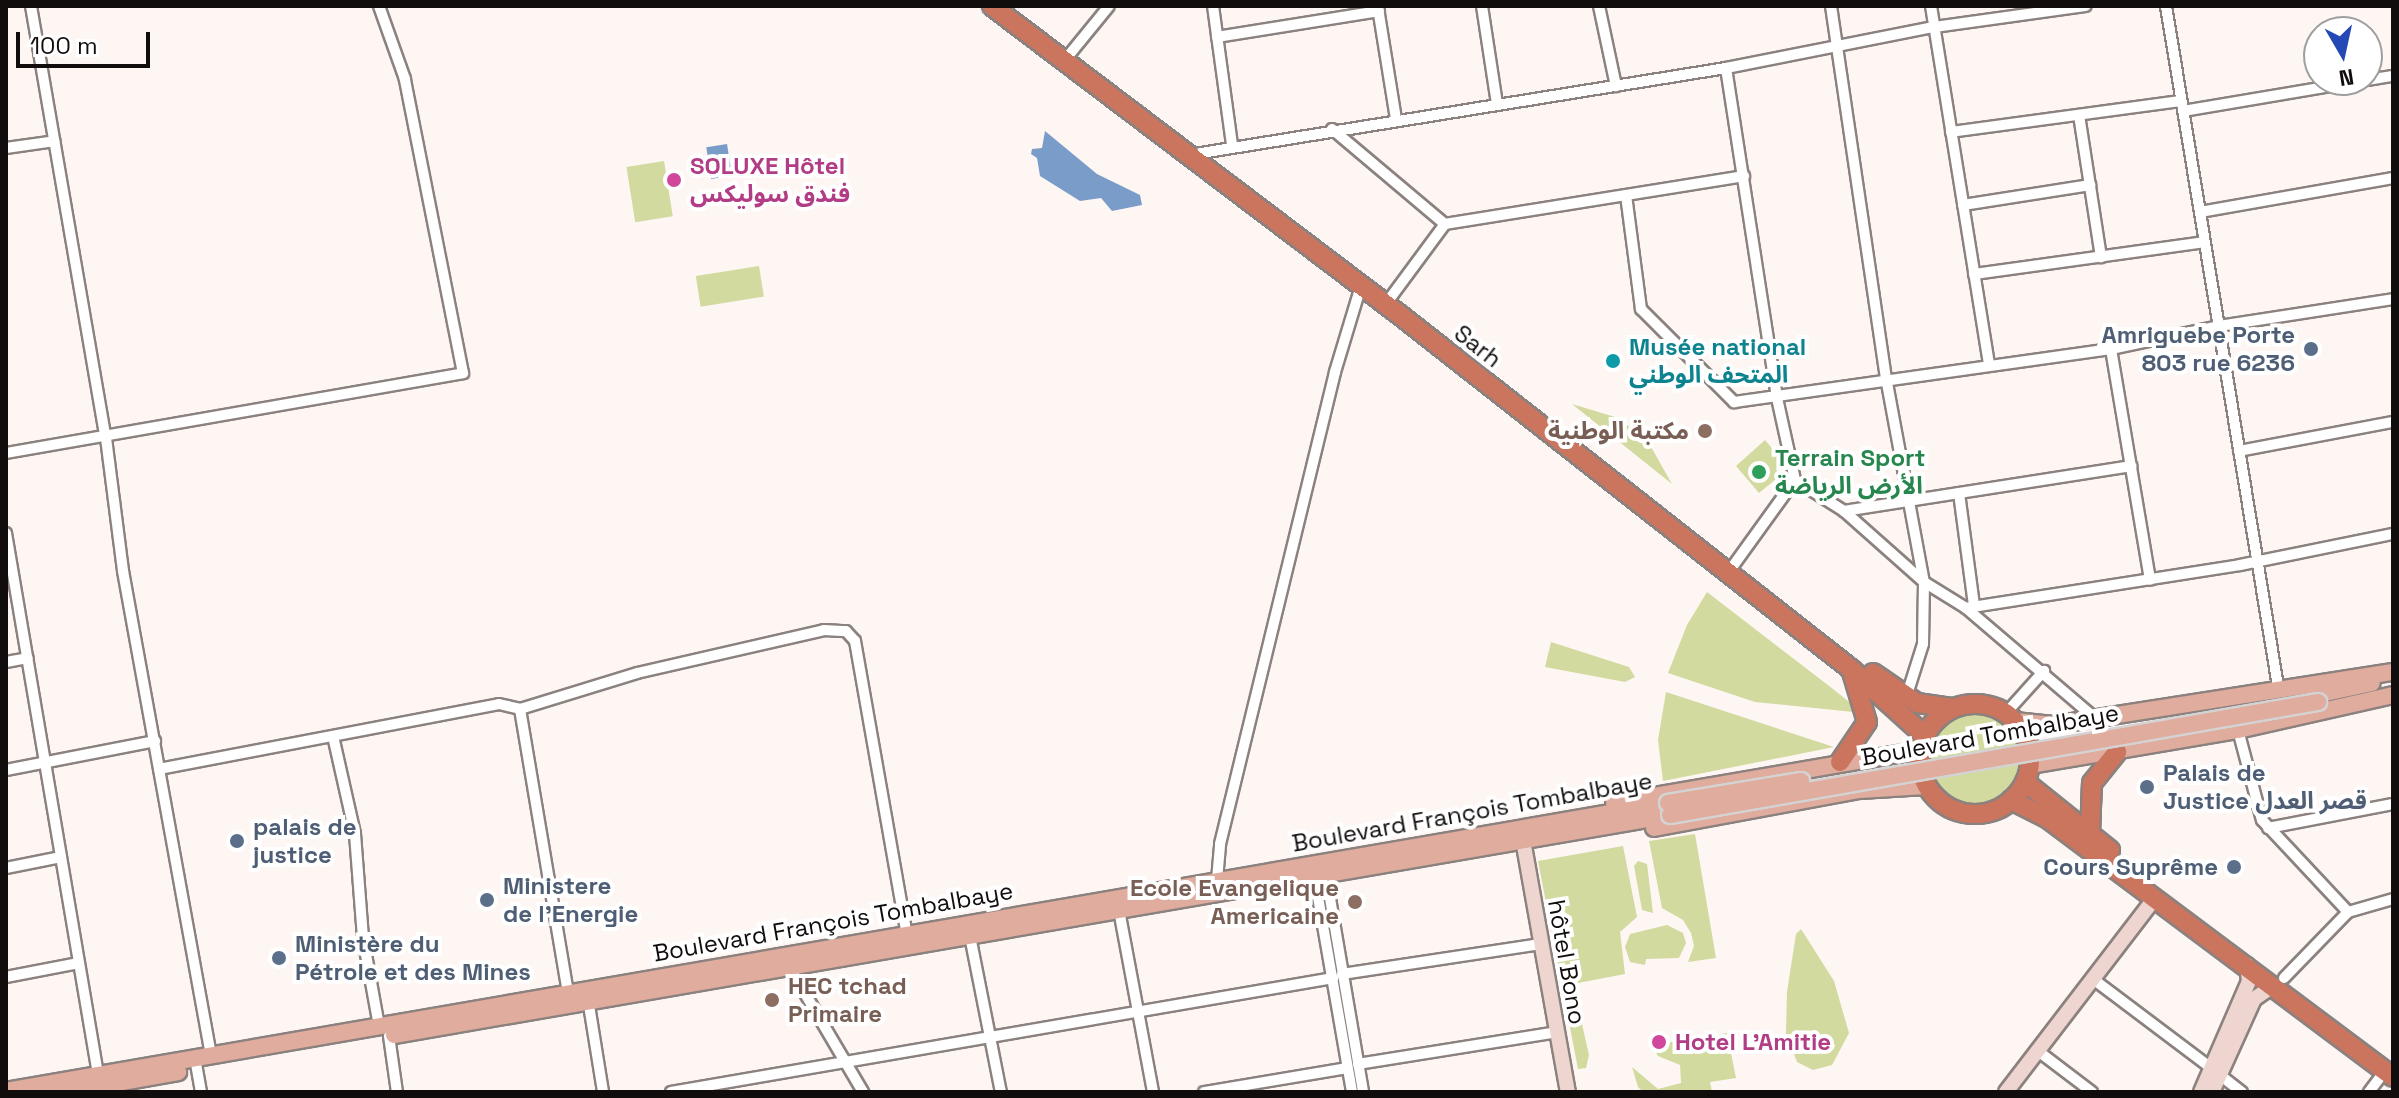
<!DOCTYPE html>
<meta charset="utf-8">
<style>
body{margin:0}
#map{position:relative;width:2399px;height:1098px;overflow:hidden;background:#fef6f3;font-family:"Space Grotesk","Noto Sans Arabic",sans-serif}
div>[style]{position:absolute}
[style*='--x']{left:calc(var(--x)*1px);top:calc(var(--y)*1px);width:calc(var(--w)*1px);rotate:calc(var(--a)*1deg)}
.green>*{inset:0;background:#d2daa0;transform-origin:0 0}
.round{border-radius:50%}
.water>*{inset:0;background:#7a9cc9;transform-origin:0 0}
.roads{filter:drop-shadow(2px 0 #8b827f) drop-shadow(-2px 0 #8b827f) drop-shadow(0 2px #8b827f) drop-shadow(0 -2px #8b827f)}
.street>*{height:10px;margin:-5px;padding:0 5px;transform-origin:5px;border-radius:5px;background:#fff}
.secondary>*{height:14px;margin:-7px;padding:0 7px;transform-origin:7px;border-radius:7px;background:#efd5cf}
.primary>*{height:16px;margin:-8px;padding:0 8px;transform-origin:8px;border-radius:8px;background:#e0ac9e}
.highway>*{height:18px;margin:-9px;padding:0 9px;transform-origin:9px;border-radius:9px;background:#cb745e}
.highway>.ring{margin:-9px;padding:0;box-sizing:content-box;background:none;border:18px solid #cb745e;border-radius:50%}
.bridges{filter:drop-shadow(2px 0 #d4d3d3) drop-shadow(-2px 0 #d4d3d3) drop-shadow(0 2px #d4d3d3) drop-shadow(0 -2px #d4d3d3)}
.primary-bridge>*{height:16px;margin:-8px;padding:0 8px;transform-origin:8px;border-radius:8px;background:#e0ac9e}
.dots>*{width:22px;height:22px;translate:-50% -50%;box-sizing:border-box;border:4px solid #fff;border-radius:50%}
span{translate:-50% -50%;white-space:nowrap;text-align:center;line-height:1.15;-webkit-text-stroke:8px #fff;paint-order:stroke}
.hotel-label{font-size:24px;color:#b23c85;font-weight:700}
.left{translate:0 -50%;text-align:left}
.service-label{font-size:24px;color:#4e5e75;font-weight:700}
.right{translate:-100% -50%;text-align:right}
.street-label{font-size:24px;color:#100d0c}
.culture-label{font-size:24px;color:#0d838f;font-weight:700}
.education-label{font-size:24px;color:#785e54;font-weight:700}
.leisure-label{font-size:24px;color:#27864d;font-weight:700}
.frame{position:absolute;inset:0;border:8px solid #100d0c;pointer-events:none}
.north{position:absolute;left:2303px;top:16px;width:80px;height:80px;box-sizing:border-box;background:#fff;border:2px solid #9f9e9e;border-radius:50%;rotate:171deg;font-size:22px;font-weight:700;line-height:32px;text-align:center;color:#100d0c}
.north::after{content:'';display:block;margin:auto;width:28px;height:36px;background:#2548b7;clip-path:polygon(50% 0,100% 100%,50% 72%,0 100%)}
.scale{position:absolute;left:16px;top:32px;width:134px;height:36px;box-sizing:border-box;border:4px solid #100d0c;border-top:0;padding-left:10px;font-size:24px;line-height:28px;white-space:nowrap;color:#100d0c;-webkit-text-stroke:6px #fff;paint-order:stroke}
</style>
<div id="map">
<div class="green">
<div style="left:664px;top:161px;width:56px;height:38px;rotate:81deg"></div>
<div style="left:759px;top:266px;width:31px;height:64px;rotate:81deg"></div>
<div style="clip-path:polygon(1572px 404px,1615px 417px,1646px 438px,1672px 484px)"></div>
<div style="clip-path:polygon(1765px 440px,1778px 455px,1776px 479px,1759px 493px,1736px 466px)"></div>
<div style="clip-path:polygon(1707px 592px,1833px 689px,1863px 713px,1755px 702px,1668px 673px,1687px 625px)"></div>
<div style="clip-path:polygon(1551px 642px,1629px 667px,1635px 677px,1625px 682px,1545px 667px)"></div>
<div style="clip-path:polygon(1666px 692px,1834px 747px,1663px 781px,1658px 740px)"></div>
<div class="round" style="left:1926px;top:709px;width:98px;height:98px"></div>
<div style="clip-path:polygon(1695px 834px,1716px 958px,1688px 962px,1694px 946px,1691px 933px,1683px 920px,1662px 908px,1649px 841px)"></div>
<div style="clip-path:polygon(1623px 846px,1637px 917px,1620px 932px,1625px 974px,1573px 984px,1589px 1055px,1586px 1068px,1578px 1069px,1538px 861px)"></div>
<div style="clip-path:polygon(1638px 861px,1647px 864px,1653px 913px,1642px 910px,1634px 866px)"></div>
<div style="clip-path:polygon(1667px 925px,1683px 933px,1686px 943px,1679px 958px,1646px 959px,1645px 965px,1630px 962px,1625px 947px,1630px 934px)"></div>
<div style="clip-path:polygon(1801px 929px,1834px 981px,1849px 1033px,1832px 1065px,1813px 1070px,1797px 1062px,1786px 1033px,1787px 992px,1796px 934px)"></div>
<div style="clip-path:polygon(1727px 1033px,1736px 1078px,1710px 1082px,1712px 1092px,1643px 1092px,1638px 1087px,1632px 1067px,1658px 1089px,1681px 1083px,1680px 1065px,1658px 1056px,1652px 1045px)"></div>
</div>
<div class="water">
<div style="clip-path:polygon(1045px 131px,1097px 174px,1140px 195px,1142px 205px,1112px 211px,1101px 198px,1080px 201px,1040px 176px,1037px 158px,1031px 154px,1032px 149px,1042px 148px)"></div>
<div style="left:727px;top:144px;width:32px;height:21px;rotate:81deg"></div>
</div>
<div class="roads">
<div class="street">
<div style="--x:31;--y:6;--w:438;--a:80.2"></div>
<div style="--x:106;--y:438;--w:134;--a:82.7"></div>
<div style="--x:123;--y:571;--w:492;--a:79.7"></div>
<div style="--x:1213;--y:6;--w:139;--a:82.2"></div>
<div style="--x:1482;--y:6;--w:99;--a:81.3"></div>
<div style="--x:1599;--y:6;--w:82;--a:78"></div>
<div style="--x:1831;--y:6;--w:381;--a:81.6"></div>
<div style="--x:1887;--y:383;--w:202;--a:79.5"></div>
<div style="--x:1924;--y:582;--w:62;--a:90.9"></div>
<div style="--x:1923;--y:644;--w:57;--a:107.5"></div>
<div style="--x:1931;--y:6;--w:364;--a:80.8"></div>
<div style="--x:2166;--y:6;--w:689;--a:80.65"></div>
<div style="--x:1378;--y:8;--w:112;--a:80.8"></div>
<div style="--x:1217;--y:37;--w:164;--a:-9.1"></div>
<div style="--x:1069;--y:55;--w:63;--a:-50.8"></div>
<div style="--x:1726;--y:68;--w:334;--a:81.2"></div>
<div style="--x:1777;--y:398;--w:84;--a:77.6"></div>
<div style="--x:1795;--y:480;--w:58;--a:32.3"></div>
<div style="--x:1844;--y:511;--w:107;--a:41.6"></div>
<div style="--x:1924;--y:582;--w:49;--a:31.8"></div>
<div style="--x:1966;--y:608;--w:170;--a:40.5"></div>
<div style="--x:2367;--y:80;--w:26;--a:-9"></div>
<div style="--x:2183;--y:111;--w:187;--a:-9.6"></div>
<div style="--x:2079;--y:115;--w:144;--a:81.2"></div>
<div style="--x:1332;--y:129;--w:148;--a:40.1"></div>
<div style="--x:1951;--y:132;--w:232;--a:-7.7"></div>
<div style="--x:6;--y:148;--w:49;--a:-8.1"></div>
<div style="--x:1201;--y:153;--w:532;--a:-9.2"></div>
<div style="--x:1726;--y:68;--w:212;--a:-11.2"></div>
<div style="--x:1934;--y:27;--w:153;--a:-7.9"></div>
<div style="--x:1626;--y:195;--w:115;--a:82.5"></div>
<div style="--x:1641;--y:309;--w:132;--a:45"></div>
<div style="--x:1734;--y:402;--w:381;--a:-8"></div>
<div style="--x:2111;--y:349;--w:110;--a:-12"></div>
<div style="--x:2219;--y:326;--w:176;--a:-8.8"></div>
<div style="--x:1963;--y:205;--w:129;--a:-8.9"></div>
<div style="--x:2200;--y:212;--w:196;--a:-10"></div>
<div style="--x:1974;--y:274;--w:232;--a:-7.9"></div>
<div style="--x:1391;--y:297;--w:91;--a:-53.5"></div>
<div style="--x:1445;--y:224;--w:303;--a:-9.1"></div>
<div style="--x:2111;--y:349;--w:234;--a:80.4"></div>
<div style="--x:2239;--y:451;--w:157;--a:-10.7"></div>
<div style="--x:6;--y:453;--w:464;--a:-9.9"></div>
<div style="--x:463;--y:373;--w:300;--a:-101.2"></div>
<div style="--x:405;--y:79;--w:77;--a:-109.6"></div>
<div style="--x:1959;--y:493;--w:113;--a:82.4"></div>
<div style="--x:1844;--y:511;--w:291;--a:-8.9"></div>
<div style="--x:6;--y:533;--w:549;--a:80.35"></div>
<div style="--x:1733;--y:566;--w:106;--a:-54.2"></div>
<div style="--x:1966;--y:608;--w:277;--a:-8.9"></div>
<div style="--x:2240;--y:565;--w:156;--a:-11.5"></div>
<div style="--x:6;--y:662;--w:22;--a:-10"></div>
<div style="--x:520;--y:709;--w:288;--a:80.4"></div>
<div style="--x:2006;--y:713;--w:57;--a:-47.9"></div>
<div style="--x:2238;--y:730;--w:93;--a:75.1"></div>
<div style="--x:2262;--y:820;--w:126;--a:46.9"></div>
<div style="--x:333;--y:736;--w:100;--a:77.3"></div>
<div style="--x:355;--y:834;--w:104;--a:85.6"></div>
<div style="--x:363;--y:938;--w:89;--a:79.7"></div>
<div style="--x:159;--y:769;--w:346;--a:-10.8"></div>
<div style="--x:499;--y:704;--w:22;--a:13"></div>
<div style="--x:520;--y:709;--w:122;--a:-17.1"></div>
<div style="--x:637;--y:673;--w:192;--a:-12.9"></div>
<div style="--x:824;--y:630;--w:22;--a:3"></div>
<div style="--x:846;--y:631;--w:13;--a:48"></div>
<div style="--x:855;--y:641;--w:299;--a:80"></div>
<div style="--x:6;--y:770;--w:152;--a:-11"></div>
<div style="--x:2268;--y:828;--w:127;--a:-10.9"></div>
<div style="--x:6;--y:868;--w:56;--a:-11.3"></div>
<div style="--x:1325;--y:869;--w:226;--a:80.3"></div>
<div style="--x:1314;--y:874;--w:221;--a:80.1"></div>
<div style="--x:1217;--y:880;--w:36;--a:-85"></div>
<div style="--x:1220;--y:844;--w:486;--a:-76.3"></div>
<div style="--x:1335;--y:372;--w:90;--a:-73.2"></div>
<div style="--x:1119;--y:910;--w:185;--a:79.4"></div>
<div style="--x:970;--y:936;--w:159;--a:78.8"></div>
<div style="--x:790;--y:968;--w:144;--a:59.5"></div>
<div style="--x:1342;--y:974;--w:201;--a:-8.6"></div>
<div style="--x:6;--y:977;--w:74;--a:-10.9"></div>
<div style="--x:2284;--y:978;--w:92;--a:-45.9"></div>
<div style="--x:2348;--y:912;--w:47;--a:-16.1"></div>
<div style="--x:2093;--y:979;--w:148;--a:37"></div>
<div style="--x:588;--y:999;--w:94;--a:80.8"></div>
<div style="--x:389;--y:1036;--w:57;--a:81.9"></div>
<div style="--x:2038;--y:1051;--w:68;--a:37.2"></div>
<div style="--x:195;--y:1058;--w:35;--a:80"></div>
<div style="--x:1358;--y:1064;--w:202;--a:-9.1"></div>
<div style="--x:2220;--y:1075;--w:28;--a:38"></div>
<div style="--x:671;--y:1092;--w:672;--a:-9.77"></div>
<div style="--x:1204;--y:1092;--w:145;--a:-9.5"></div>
<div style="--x:2369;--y:1092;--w:26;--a:-53"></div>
</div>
<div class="secondary">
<div style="--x:1523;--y:840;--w:256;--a:79.9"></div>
<div style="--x:2006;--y:1092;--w:245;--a:-52.5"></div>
<div style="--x:2201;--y:1092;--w:121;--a:-66.6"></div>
<div style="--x:2249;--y:981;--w:16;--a:-97"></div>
<div style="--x:2212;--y:1092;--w:102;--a:-65.7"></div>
<div style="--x:2254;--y:999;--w:24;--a:-35"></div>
</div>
<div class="primary">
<div style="--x:2316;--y:695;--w:57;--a:-12.1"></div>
<div style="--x:2015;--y:721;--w:38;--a:6"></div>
<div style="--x:2053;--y:725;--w:344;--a:-8.9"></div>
<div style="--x:2030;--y:765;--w:211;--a:-9.6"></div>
<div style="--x:2238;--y:730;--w:159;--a:-12.7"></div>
<div style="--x:1614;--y:803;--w:311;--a:-9.8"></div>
<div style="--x:1654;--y:828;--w:209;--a:-10.5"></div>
<div style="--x:1860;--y:790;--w:66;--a:-3.5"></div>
<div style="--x:394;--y:1035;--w:1295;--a:-9.78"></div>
<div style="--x:6;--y:1091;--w:1687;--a:-9.83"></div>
<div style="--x:65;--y:1092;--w:115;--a:-10"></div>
</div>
<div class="highway">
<div style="--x:992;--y:6;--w:512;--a:37.14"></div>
<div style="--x:1400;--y:315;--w:573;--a:38.13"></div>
<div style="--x:1851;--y:669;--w:98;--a:42.1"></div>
<div style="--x:1873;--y:673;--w:53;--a:34.3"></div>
<div style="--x:1917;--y:703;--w:35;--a:8"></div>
<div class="ring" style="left:1920px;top:704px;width:92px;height:92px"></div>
<div style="--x:1840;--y:762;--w:48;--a:-56"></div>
<div style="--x:1867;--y:722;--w:52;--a:-106.7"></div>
<div style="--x:2025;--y:782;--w:109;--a:38.7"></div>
<div style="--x:2011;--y:800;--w:40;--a:26.6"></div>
<div style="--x:2047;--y:818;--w:432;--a:36.8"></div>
<div style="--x:2090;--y:834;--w:51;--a:-87.8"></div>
<div style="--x:2092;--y:783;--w:40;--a:-51"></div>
</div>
</div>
<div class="bridges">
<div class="primary-bridge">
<div style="--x:1668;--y:803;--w:135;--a:-9.4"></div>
<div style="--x:1670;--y:815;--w:658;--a:-9.89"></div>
</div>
</div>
<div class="dots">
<div style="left:674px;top:180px;background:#d1479c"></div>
<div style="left:2311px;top:349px;background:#5c6f8a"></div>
<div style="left:1613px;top:361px;background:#0f9aa8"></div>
<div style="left:1705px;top:431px;background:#8d6e63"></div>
<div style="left:1759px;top:472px;background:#2e9e5b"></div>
<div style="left:2147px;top:787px;background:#5c6f8a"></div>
<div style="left:237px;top:841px;background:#5c6f8a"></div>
<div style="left:2234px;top:867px;background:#5c6f8a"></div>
<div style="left:487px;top:900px;background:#5c6f8a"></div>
<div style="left:1355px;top:902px;background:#8d6e63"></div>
<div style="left:279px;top:958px;background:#5c6f8a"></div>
<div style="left:772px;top:1000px;background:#8d6e63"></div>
<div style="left:1659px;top:1042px;background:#d1479c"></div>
</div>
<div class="hotel-label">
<span class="left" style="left:690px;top:180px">SOLUXE Hôtel<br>فندق سوليكس</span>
<span class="left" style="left:1675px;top:1042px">Hotel L'Amitie</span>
</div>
<div class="service-label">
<span class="right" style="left:2295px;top:349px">Amriguebe Porte<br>803 rue 6236</span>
<span class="left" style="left:2163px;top:787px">Palais de<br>Justice قصر العدل</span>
<span class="left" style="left:253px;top:841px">palais de<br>justice</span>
<span class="right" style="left:2218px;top:867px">Cours Suprême</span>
<span class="left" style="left:503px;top:900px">Ministere<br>de l'Energie</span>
<span class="left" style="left:295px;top:958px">Ministère du<br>Pétrole et des Mines</span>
</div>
<div class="street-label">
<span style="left:1478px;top:346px;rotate:38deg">Sarh</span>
<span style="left:1990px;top:735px;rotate:-10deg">Boulevard Tombalbaye</span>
<span style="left:1472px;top:812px;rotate:-10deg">Boulevard François Tombalbaye</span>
<span style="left:833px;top:922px;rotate:-10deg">Boulevard François Tombalbaye</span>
<span style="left:1567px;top:962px;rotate:80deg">hôtel Bono</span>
</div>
<div class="culture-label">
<span class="left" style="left:1629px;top:361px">Musée national<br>المتحف الوطني</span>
</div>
<div class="education-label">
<span class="right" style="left:1689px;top:431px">مكتبة الوطنية</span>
<span class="right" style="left:1339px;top:902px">Ecole Evangelique<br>Americaine</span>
<span class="left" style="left:788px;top:1000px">HEC tchad<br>Primaire</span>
</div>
<div class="leisure-label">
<span class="left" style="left:1775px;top:472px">Terrain Sport<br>الأرض الرياضة</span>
</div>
<div class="frame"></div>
<div class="north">N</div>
<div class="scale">100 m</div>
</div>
